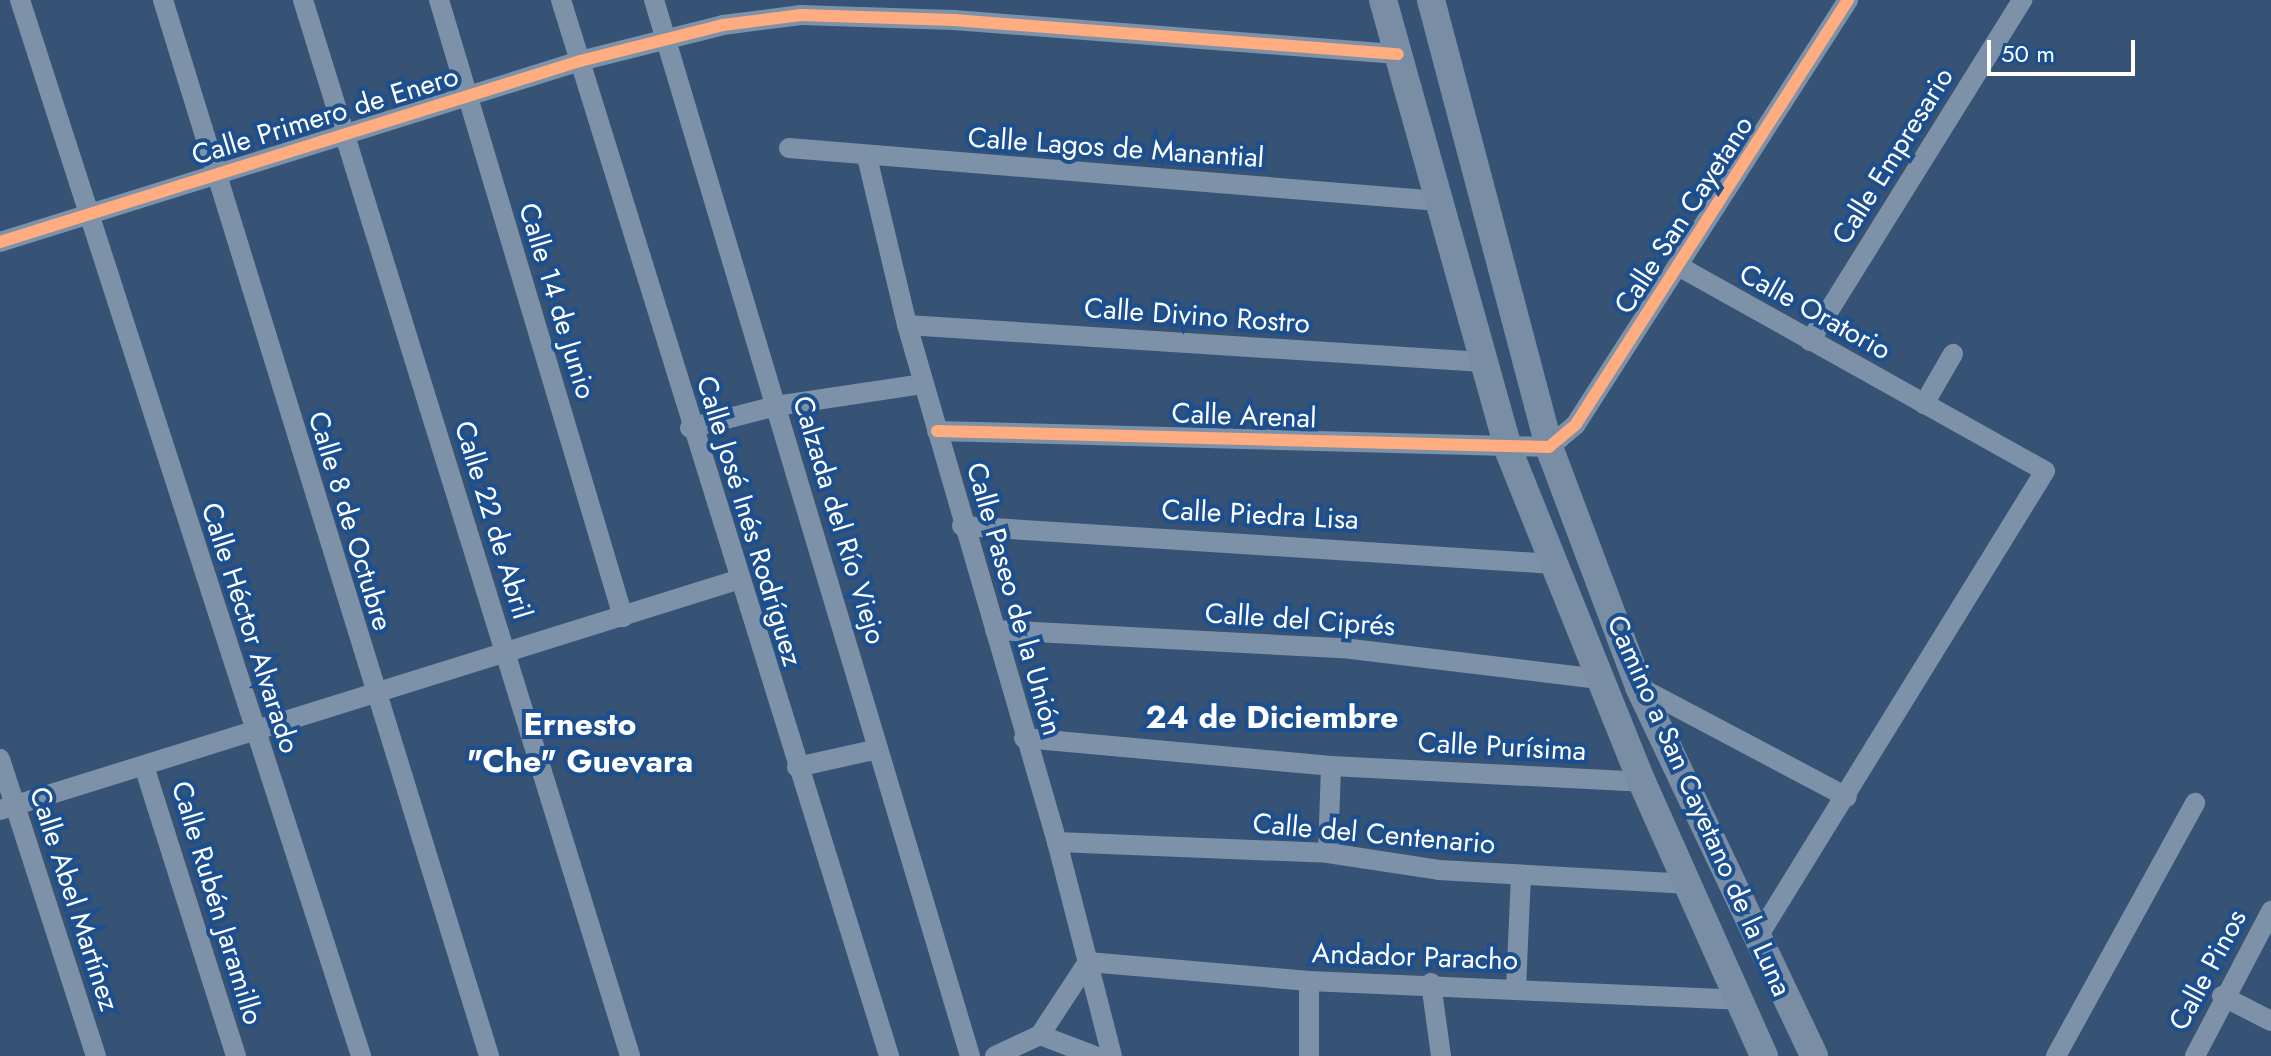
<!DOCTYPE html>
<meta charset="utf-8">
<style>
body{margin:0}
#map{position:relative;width:2271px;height:1056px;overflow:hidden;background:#365274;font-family:Jost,sans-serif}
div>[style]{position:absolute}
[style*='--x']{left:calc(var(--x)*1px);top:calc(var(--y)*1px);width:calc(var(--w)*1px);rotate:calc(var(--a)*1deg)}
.street>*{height:20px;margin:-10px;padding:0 10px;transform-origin:10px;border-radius:10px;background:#7d92a8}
.secondary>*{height:28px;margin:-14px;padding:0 14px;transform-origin:14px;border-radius:14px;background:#798da4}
.cycleway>*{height:12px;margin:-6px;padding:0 6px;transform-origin:6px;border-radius:6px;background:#ffac80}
span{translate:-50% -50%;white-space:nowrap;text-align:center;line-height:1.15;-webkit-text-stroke:8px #1b4f8f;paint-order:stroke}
.street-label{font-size:28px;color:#fff}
.quarter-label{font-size:32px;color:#fff;font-weight:700}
.scale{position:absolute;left:1987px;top:40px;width:148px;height:36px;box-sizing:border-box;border:4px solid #fff;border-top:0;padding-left:10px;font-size:24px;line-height:28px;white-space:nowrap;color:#fff;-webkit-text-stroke:6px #1b4f8f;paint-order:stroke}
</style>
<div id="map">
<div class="street">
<div style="--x:20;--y:0;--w:1110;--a:72.1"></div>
<div style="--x:163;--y:0;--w:1105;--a:72.84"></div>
<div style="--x:303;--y:0;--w:1105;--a:72.79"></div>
<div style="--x:439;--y:0;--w:644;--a:73.39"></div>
<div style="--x:561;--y:0;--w:1106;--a:72.74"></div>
<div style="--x:654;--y:0;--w:1102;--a:73.34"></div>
<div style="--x:789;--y:148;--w:652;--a:4.66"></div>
<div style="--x:867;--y:157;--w:173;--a:76.6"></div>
<div style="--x:907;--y:325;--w:538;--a:73.82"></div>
<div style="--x:1057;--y:842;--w:221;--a:75.6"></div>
<div style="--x:0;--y:242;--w:608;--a:-17.33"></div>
<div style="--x:580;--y:61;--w:147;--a:-14.1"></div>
<div style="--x:723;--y:25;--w:79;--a:-7.3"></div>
<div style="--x:801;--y:15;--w:153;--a:1.9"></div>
<div style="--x:954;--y:20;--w:445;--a:4.4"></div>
<div style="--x:1680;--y:267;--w:418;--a:29.2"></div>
<div style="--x:2045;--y:471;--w:549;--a:121.66"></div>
<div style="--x:907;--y:325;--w:577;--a:3.68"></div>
<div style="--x:1810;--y:341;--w:402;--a:-58.1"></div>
<div style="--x:1924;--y:404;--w:58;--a:-59.9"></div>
<div style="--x:690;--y:428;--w:89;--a:-14.3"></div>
<div style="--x:776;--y:406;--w:149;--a:-8.5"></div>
<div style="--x:937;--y:431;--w:612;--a:1.5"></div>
<div style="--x:1549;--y:447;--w:35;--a:-40"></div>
<div style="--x:1576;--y:424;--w:504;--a:-57.32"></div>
<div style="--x:962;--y:526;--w:593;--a:3.67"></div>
<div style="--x:995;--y:630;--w:348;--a:3"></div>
<div style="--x:1343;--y:648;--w:258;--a:6.9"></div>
<div style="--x:1639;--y:687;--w:235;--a:27.9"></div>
<div style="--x:1024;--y:738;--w:308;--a:5.2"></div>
<div style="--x:1331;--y:766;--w:311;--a:2.9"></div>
<div style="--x:0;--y:759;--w:312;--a:72.1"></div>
<div style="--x:144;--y:766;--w:304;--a:72.4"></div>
<div style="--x:797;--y:767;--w:83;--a:-12.5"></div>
<div style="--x:0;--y:810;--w:772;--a:-17.33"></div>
<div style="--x:1057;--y:842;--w:271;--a:2.3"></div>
<div style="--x:1328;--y:853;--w:112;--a:8.7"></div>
<div style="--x:1439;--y:870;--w:247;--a:3.2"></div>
<div style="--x:1328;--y:853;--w:87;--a:-88"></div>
<div style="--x:1431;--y:983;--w:74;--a:82.2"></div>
<div style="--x:1516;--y:989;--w:114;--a:-87.5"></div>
<div style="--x:2222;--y:996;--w:55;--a:27"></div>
<div style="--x:1040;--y:1035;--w:87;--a:-56.7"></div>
<div style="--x:1088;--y:962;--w:222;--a:4.9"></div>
<div style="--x:1309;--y:981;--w:431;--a:2.5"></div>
<div style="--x:995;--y:1056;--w:50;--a:-25"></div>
<div style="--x:1040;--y:1035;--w:59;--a:20.9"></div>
<div style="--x:1309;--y:1056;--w:75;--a:-90"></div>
<div style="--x:2056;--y:1056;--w:289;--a:-61.2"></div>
<div style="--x:2195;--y:1056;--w:164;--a:-62.3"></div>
</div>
<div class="secondary">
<div style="--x:1383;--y:0;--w:466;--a:74.4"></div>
<div style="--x:1508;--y:449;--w:359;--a:68.1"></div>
<div style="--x:1642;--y:782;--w:300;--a:66"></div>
<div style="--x:1431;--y:0;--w:462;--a:75.2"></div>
<div style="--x:1549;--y:447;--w:256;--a:69.4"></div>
<div style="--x:1639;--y:687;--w:408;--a:64.6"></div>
</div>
<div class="cycleway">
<div style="--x:0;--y:242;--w:608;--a:-17.33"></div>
<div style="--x:580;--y:61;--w:147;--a:-14.1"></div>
<div style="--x:723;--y:25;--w:79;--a:-7.3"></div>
<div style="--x:801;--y:15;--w:153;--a:1.9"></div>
<div style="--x:954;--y:20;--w:445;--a:4.4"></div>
<div style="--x:937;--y:431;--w:612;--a:1.5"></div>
<div style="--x:1549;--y:447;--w:35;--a:-40"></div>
<div style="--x:1576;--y:424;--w:504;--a:-57.32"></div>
</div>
<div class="street-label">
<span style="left:325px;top:116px;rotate:-17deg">Calle Primero de Enero</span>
<span style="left:1116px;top:148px;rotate:4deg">Calle Lagos de Manantial</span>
<span style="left:1893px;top:156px;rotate:-58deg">Calle Empresario</span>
<span style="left:1684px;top:215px;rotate:-57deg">Calle San Cayetano</span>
<span style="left:557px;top:301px;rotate:73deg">Calle 14 de Junio</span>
<span style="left:1815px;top:312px;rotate:29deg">Calle Oratorio</span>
<span style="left:1197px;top:316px;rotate:4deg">Calle Divino Rostro</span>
<span style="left:1244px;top:416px;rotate:2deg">Calle Arenal</span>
<span style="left:1260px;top:515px;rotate:3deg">Calle Piedra Lisa</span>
<span style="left:493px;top:520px;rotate:73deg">Calle 22 de Abril</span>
<span style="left:839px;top:520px;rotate:73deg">Calzada del Río Viejo</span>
<span style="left:350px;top:521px;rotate:73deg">Calle 8 de Octubre</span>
<span style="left:749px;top:521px;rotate:73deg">Calle José Inés Rodríguez</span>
<span style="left:1014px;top:599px;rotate:74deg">Calle Paseo de la Unión</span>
<span style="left:1300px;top:620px;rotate:4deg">Calle del Ciprés</span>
<span style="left:250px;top:628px;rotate:72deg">Calle Héctor Alvarado</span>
<span style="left:1502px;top:747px;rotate:3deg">Calle Purísima</span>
<span style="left:1699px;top:806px;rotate:66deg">Camino a San Cayetano de la Luna</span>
<span style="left:1374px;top:834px;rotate:5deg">Calle del Centenario</span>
<span style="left:74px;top:899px;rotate:72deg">Calle Abel Martínez</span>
<span style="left:217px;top:903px;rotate:73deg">Calle Rubén Jaramillo</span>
<span style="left:1415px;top:957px;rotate:2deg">Andador Paracho</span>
<span style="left:2208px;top:970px;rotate:-62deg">Calle Pinos</span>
</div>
<div class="quarter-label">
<span style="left:1272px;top:717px">24 de Diciembre</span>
<span style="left:580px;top:743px">Ernesto<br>"Che" Guevara</span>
</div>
<div class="scale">50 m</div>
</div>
